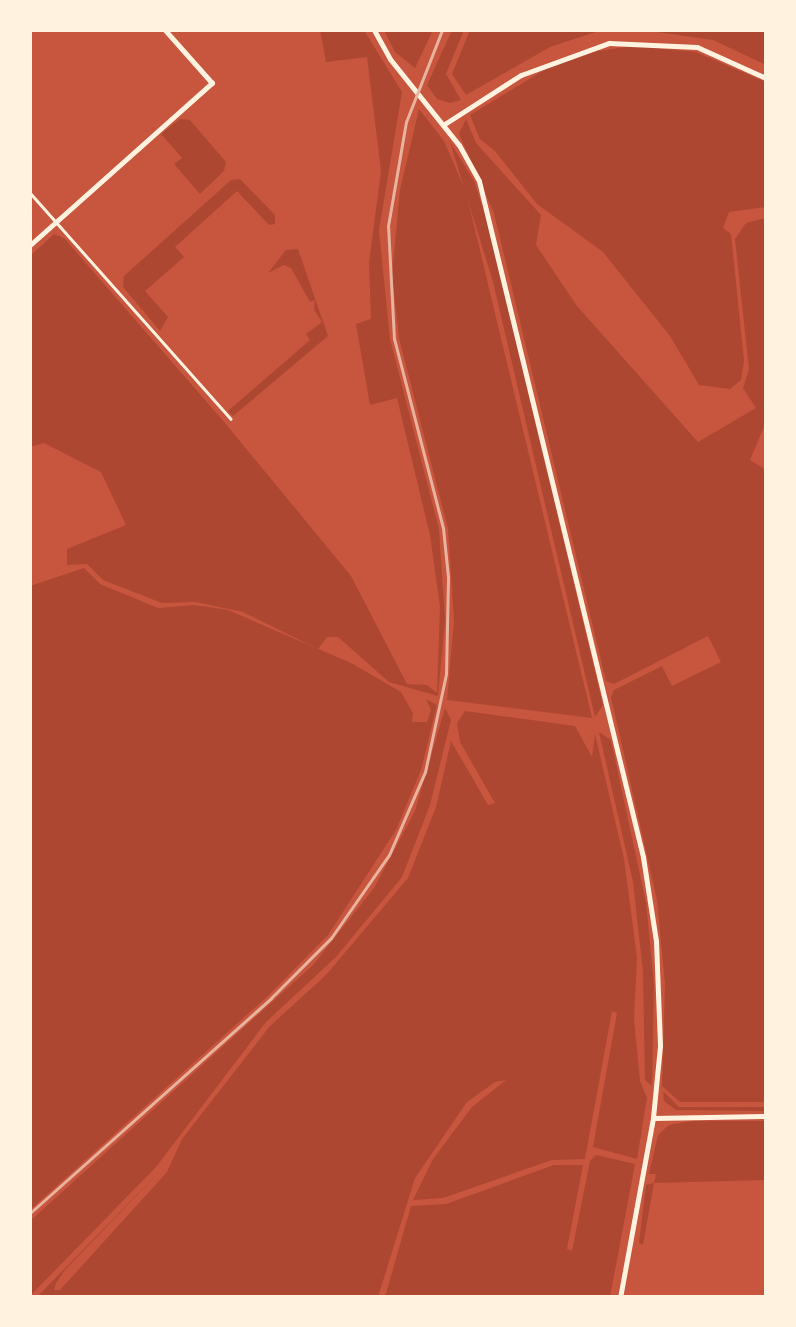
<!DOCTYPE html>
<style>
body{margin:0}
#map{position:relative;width:796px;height:1327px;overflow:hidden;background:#c8553d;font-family:Montserrat,sans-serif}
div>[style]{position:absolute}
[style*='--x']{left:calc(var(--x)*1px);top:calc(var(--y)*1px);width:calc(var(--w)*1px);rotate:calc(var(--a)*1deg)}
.green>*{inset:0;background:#ae4732}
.service>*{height:3px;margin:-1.5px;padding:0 1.5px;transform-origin:1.5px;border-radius:1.5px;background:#fff3e0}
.minor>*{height:5px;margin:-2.5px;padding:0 2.5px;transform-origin:2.5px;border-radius:2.5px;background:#fff3e0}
.rail>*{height:3px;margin:-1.5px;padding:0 1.5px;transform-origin:1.5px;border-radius:1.5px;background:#e9b49f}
span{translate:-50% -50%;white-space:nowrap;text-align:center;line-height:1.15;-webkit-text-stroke:7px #fff3e0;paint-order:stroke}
.frame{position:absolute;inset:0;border:32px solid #fff3e0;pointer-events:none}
</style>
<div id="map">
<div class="green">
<div style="clip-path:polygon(320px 30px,364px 30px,402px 92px,379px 230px,390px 339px,439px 529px,445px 620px,438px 696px,389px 682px,338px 637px,327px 637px,318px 649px,243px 612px,195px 602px,162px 603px,103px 580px,87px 564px,67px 565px,67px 549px,126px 525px,101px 472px,44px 443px,30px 447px,30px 256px,54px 234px,64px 238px,225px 423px,351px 576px,407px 684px,427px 685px,437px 693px,440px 606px,430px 535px,397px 398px,370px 405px,356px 324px,371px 319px,369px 263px,381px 171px,367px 57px,326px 62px)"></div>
<div style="clip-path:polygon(384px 30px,433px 30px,415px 68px,395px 52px)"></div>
<div style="clip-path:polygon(452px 30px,464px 30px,446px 74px,461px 100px,450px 103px,437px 99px,427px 85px)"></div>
<div style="clip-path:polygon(470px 30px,631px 30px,596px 32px,550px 47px,466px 95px,452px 74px)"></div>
<div style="clip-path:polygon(643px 30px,766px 30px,766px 65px,713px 40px)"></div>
<div style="clip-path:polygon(634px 46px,696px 52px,766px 82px,766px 207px,729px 212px,723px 228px,731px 234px,744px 361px,741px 380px,730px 389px,699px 385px,670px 336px,603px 252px,537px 204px,495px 151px,480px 139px,470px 115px,549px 67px,591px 52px)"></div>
<div style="clip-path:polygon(419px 109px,444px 141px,466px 192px,592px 718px,447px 700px,454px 621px,448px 529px,399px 338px,392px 275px,400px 190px)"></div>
<div style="clip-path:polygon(180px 119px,190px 120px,226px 162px,224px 171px,200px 194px,174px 164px,182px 158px,161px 134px)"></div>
<div style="clip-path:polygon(466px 119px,476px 143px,541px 215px,536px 245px,577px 306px,698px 442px,756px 408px,743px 388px,749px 369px,735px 239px,746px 223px,766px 218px,766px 422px,750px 460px,766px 470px,766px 1102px,680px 1102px,662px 1086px,665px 984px,657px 900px,611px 697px,614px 690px,662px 666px,672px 686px,721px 662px,708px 636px,614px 684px,606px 681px,494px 213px,459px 134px)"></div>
<div style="clip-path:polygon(450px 142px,474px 181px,485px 214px,603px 705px,595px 717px,493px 282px)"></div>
<div style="clip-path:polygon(240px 179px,275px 215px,275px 224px,269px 225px,237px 191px,175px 247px,184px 257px,145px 291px,168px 317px,160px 331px,123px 287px,124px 276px,231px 180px)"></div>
<div style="clip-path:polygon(298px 249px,328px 336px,233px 416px,228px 411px,310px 340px,306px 334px,322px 322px,314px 310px,315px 300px,310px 302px,291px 268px,284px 265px,268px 273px,286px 250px)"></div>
<div style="clip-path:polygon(84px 568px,100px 584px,158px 608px,195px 605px,228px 610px,351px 663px,401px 692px,413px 713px,412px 722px,427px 722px,431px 710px,426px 699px,437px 705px,421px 770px,396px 830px,328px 935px,270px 994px,30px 1210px,30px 586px)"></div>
<div style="clip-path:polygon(445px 708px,451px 720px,430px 805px,402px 877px,336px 957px,266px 1022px,156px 1167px,30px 1296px,30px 1221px,313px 965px,374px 888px,415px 811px)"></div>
<div style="clip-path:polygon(465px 711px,575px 726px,592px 757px,595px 734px,624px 859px,637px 958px,634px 1019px,640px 1081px,647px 1098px,637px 1159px,593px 1147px,617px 1013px,612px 1011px,585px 1159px,552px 1160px,443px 1198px,413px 1200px,433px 1159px,472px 1107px,506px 1080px,495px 1082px,467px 1102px,415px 1178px,378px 1297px,37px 1297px,162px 1169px,65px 1270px,56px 1283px,54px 1290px,60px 1290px,167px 1172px,182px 1139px,270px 1026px,326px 975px,408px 878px,436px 807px,451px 741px,488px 805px,495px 803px,460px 742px,457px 723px)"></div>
<div style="clip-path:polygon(599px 732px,611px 740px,646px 903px,654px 984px,652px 1086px,645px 1080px,643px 972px,633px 882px)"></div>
<div style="clip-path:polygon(663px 1091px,679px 1107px,766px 1107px,766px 1111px,676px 1110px,664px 1101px)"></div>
<div style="clip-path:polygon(692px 1121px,766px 1121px,766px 1180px,654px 1183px,643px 1245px,639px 1243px,646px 1185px,654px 1183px,656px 1174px,649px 1174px,658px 1135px,669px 1125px)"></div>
<div style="clip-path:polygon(596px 1155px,635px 1164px,610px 1297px,385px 1297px,411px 1206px,446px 1204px,554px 1165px,583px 1165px,567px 1249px,572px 1251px,590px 1161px)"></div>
</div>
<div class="service">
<div style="--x:30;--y:193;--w:302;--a:48.4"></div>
</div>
<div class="minor">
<div style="--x:374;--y:30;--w:33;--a:61"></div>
<div style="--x:390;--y:59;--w:110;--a:51.3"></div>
<div style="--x:459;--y:145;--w:41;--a:60.9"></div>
<div style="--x:479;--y:181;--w:696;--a:76.36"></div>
<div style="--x:643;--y:857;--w:85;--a:81.2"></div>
<div style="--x:656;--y:941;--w:105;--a:87.8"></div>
<div style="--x:660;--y:1046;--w:72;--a:95.6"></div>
<div style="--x:653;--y:1118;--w:182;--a:100.4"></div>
<div style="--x:443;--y:125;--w:93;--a:-32.7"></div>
<div style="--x:521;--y:75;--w:94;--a:-20"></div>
<div style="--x:609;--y:43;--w:88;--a:2.6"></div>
<div style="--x:697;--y:47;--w:76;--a:24.2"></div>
<div style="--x:30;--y:245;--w:244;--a:-41.7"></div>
<div style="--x:212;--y:83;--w:71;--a:-131.6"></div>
<div style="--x:653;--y:1118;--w:113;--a:-1"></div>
</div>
<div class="rail">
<div style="--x:30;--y:1213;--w:323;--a:-41.7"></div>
<div style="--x:271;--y:998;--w:85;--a:-45"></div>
<div style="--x:331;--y:938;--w:101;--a:-55.1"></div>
<div style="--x:389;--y:855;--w:90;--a:-66.6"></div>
<div style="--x:425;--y:772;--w:100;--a:-77.9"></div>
<div style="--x:446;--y:674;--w:97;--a:-88.8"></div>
<div style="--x:448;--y:577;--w:49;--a:-95.8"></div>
<div style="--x:443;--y:528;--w:195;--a:-104.5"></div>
<div style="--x:394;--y:339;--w:113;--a:-93"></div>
<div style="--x:388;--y:226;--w:106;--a:-80.2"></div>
<div style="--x:406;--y:122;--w:99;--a:-68.6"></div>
</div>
<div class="frame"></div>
</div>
